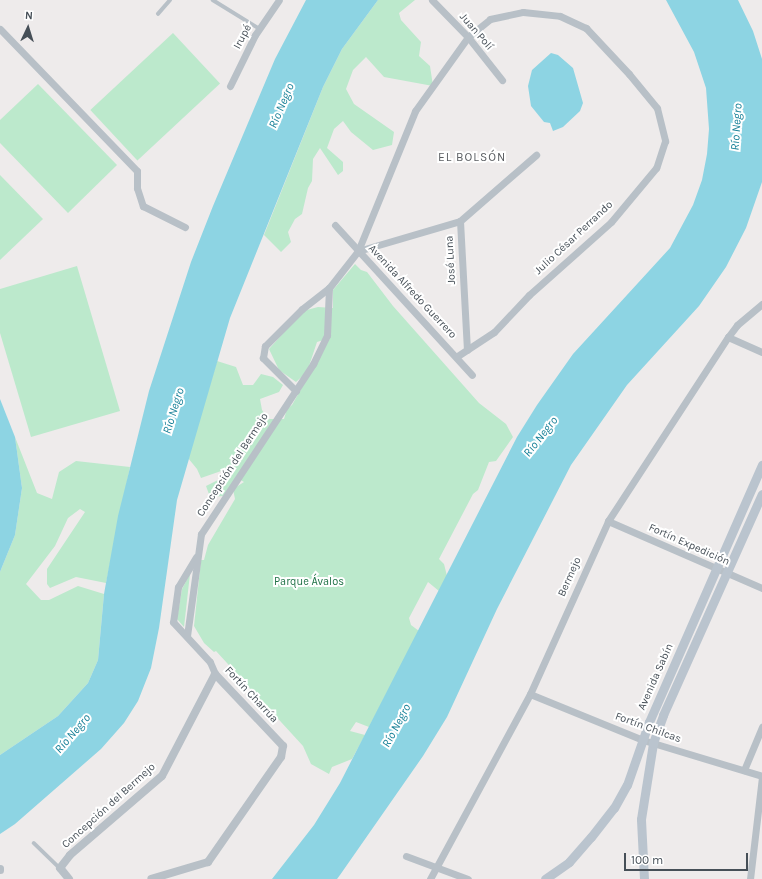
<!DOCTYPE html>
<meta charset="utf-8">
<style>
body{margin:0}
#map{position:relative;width:762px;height:879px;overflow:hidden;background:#eeebeb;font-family:Karla,sans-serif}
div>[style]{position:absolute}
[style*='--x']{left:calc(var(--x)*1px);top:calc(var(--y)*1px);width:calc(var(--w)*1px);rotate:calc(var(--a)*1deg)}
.green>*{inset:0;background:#bce9cc;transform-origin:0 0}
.water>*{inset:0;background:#8dd4e3}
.service>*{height:3.5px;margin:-1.75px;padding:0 1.75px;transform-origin:1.75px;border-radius:1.75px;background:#b8c0c7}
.minor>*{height:7px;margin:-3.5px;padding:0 3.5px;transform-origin:3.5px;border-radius:3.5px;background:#b8c0c7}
.tertiary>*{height:8px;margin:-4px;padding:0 4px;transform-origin:4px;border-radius:4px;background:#b8c0c7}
.secondary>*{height:9px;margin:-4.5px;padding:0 4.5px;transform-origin:4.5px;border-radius:4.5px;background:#bac4ce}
span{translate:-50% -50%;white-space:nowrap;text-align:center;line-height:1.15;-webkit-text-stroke:4px #fff;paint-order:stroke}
.street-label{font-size:11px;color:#464f57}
.park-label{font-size:11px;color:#1e7145}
.water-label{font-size:12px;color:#188198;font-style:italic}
.neighbourhood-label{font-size:12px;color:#595c60;letter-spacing:1px}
.north{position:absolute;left:8px;top:8px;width:40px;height:40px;-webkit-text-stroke:3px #fff;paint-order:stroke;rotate:4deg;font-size:11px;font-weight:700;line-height:16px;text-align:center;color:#464f57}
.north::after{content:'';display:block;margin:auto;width:14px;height:18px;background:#464f57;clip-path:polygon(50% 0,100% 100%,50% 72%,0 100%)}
.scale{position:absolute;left:624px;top:853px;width:124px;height:18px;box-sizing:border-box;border:2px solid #464f57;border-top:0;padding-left:5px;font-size:12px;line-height:14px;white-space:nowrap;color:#464f57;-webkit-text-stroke:3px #fff;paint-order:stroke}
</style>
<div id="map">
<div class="green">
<div style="clip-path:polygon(378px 0,415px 0,399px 13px,401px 20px,421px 42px,419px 56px,430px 66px,433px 86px,384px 77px,366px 57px,353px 70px,346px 89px,354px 104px,394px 132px,392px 145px,373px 150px,351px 132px,343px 121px,334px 129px,327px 148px,343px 162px,343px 171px,338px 175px,320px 148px,313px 159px,312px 181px,308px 188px,302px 214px,295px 219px,288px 232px,291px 242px,281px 252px,264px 235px,323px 87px,342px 49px)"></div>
<div style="left:173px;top:33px;width:69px;height:113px;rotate:47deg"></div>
<div style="clip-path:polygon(38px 84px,117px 165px,68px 213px,0 143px,0 120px)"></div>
<div style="clip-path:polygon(0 175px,43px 219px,0 260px)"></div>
<div style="clip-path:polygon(355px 264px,361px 270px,367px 272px,393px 306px,479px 403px,506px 424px,513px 437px,496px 461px,489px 462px,478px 490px,473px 494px,439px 559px,444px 564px,447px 576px,439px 591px,428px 582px,409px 618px,411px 625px,419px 631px,369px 727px,356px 722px,350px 731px,365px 735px,352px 759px,332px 767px,329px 774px,311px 764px,303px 746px,216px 651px,214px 652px,204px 643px,194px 626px,201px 560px,204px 560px,208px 545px,235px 499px,233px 489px,244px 482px,239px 479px,223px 496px,210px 497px,206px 486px,224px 477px,224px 470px,201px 478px,197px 469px,188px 458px,217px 361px,236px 367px,243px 385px,253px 385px,261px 374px,273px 377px,283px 385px,279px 392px,260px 399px,262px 410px,268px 419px,284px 419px,287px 409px,292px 405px,330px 338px,317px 342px,307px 372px,296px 382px,279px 370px,269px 349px,303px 311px,318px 307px,333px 308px,333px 290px)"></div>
<div style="clip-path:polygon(77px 266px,120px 411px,31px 437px,0 333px,0 289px)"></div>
<div style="clip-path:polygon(15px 437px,37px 493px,52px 499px,59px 472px,76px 461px,130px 467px,106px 583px,76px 577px,50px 588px,47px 584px,47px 569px,85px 512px,80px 509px,68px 518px,55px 546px,26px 584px,41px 600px,49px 600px,78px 586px,104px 594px,98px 660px,88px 683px,58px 716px,0 755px,0 572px,15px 535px,22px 488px)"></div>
<div style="clip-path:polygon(190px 574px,184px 627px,177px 619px,182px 589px)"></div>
</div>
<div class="water">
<div style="clip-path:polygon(306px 0,378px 0,342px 49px,323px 87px,230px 318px,177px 500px,159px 628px,151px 668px,138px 701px,124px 723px,101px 749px,15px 824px,0 834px,0 755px,58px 716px,88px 683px,98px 660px,104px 594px,118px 516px,149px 391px,191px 262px,213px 206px,275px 59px)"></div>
<div style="clip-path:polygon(666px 0,738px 0,753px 31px,762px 59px,762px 182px,746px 228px,726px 267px,699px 306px,627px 385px,571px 465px,497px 609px,447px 717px,423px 756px,340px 875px,337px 879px,272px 879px,314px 825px,340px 783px,517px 437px,537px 405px,573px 354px,670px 248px,693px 205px,702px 180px,707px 154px,709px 129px,706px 88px,694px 52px)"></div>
<div style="clip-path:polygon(551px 53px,558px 55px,573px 68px,583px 103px,580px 111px,563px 127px,553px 131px,550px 123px,544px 122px,531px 106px,528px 86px,532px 70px)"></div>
<div style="clip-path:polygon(0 399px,15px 437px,22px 488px,15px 535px,0 572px)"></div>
</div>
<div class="service">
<div style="--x:213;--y:0;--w:55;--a:31.7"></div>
<div style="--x:158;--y:14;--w:18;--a:-49"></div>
<div style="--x:34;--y:843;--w:35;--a:44"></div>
</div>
<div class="minor">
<div style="--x:432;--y:0;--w:52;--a:45.8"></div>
<div style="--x:468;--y:37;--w:55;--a:51.7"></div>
<div style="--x:0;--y:29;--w:197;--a:46"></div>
<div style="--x:137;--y:171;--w:17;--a:90"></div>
<div style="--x:137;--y:188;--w:19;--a:72"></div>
<div style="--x:143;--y:206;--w:47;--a:26.6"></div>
<div style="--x:230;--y:86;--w:57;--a:-63.9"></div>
<div style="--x:255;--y:35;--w:42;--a:-55.6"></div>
<div style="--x:460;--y:221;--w:129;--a:86.9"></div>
<div style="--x:335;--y:225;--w:203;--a:47.6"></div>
<div style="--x:358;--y:251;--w:106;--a:-16.4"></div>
<div style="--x:460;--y:221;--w:101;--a:-41"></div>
<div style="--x:728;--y:337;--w:37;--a:24"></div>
<div style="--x:296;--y:391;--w:47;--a:-135"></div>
<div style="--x:263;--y:358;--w:12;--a:-81"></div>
<div style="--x:265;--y:346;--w:52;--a:-45"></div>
<div style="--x:302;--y:309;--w:34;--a:-38"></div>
<div style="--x:608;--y:521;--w:168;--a:23.5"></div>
<div style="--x:196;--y:557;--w:35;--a:121"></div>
<div style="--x:178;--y:587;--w:35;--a:98"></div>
<div style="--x:173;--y:622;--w:54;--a:47.2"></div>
<div style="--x:210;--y:662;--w:13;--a:67"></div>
<div style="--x:187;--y:636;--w:103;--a:-82.2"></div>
<div style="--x:201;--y:534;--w:204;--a:-56.6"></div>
<div style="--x:313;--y:364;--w:32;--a:-64"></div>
<div style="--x:327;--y:335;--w:47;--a:-87.6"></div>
<div style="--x:329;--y:288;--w:47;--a:-51.9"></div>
<div style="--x:358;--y:251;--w:151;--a:-67.8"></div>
<div style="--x:415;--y:111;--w:91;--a:-54.4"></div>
<div style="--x:468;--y:37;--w:28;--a:-39"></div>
<div style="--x:490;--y:19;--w:34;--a:-12"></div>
<div style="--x:523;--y:12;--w:37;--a:6"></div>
<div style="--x:560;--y:16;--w:29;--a:25"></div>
<div style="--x:586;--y:28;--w:63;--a:46.9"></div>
<div style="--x:629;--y:74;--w:44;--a:50.5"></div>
<div style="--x:657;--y:108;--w:34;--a:76"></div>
<div style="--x:665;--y:141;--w:28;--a:108"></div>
<div style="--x:656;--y:168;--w:70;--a:129.8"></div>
<div style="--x:611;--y:222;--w:110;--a:138.3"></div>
<div style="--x:529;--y:295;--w:51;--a:133.4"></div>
<div style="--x:494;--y:332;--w:45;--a:146.7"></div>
<div style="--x:530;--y:694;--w:122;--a:22.2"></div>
<div style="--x:643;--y:740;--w:124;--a:16.8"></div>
<div style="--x:744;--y:770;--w:47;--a:-67.3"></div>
<div style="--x:406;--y:856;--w:66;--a:20.4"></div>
<div style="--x:0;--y:870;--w:2;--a:-90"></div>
<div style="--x:430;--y:879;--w:210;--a:-61.6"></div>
<div style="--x:530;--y:694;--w:190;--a:-65.7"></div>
<div style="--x:608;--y:521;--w:220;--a:-56.9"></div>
<div style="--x:728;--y:337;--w:15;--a:-53"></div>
<div style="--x:737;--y:325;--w:33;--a:-40"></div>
<div style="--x:750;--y:879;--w:103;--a:-83.3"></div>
</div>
<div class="tertiary">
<div style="--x:69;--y:879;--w:14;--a:-129"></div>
<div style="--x:60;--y:868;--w:16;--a:-52"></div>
<div style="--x:70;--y:855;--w:121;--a:-40.7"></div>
<div style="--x:162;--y:776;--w:115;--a:-62.5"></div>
<div style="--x:215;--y:674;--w:99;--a:46.6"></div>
<div style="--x:283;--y:746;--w:11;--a:100"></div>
<div style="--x:281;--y:757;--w:128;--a:124.8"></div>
<div style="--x:208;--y:862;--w:59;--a:163.4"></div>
</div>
<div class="secondary">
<div style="--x:545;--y:879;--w:29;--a:-35"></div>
<div style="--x:569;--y:862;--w:33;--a:-49"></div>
<div style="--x:591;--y:837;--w:37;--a:-52"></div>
<div style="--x:614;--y:808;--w:26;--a:-61"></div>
<div style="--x:627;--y:785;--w:67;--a:-70.8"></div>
<div style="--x:649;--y:722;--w:281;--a:-66.3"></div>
<div style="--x:644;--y:879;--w:60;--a:-92.9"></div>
<div style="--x:641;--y:819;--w:77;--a:-81"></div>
<div style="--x:653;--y:743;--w:30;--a:-70"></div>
<div style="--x:663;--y:715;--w:242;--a:-65.9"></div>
</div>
<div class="street-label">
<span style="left:476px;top:32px;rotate:49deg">Juan Polí</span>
<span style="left:243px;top:37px;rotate:-62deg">Irupé</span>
<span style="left:574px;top:238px;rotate:-43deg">Julio César Perrando</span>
<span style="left:451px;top:260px;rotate:-93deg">José Luna</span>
<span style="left:412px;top:292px;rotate:47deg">Avenida Alfredo Guerrero</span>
<span style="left:233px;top:465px;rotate:-57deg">Concepción del Bermejo</span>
<span style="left:689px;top:545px;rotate:24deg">Fortín Expedición</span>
<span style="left:570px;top:577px;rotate:-66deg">Bermejo</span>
<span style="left:656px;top:677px;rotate:-66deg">Avenida Sabín</span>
<span style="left:251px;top:695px;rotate:47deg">Fortín Charrúa</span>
<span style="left:648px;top:728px;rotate:20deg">Fortín Chilcas</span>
<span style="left:109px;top:806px;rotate:-42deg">Concepción del Bermejo</span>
</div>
<div class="park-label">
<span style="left:309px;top:582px">Parque Ávalos</span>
</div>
<div class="water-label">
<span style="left:282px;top:106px;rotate:-67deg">Río Negro</span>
<span style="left:737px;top:127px;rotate:-86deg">Río Negro</span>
<span style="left:174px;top:411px;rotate:-73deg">Río Negro</span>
<span style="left:541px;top:437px;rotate:-52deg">Río Negro</span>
<span style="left:397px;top:726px;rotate:-62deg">Río Negro</span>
<span style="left:73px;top:734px;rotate:-49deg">Río Negro</span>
</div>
<div class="neighbourhood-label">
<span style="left:472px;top:158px">EL BOLSÓN</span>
</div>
<div class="north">N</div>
<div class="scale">100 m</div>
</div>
